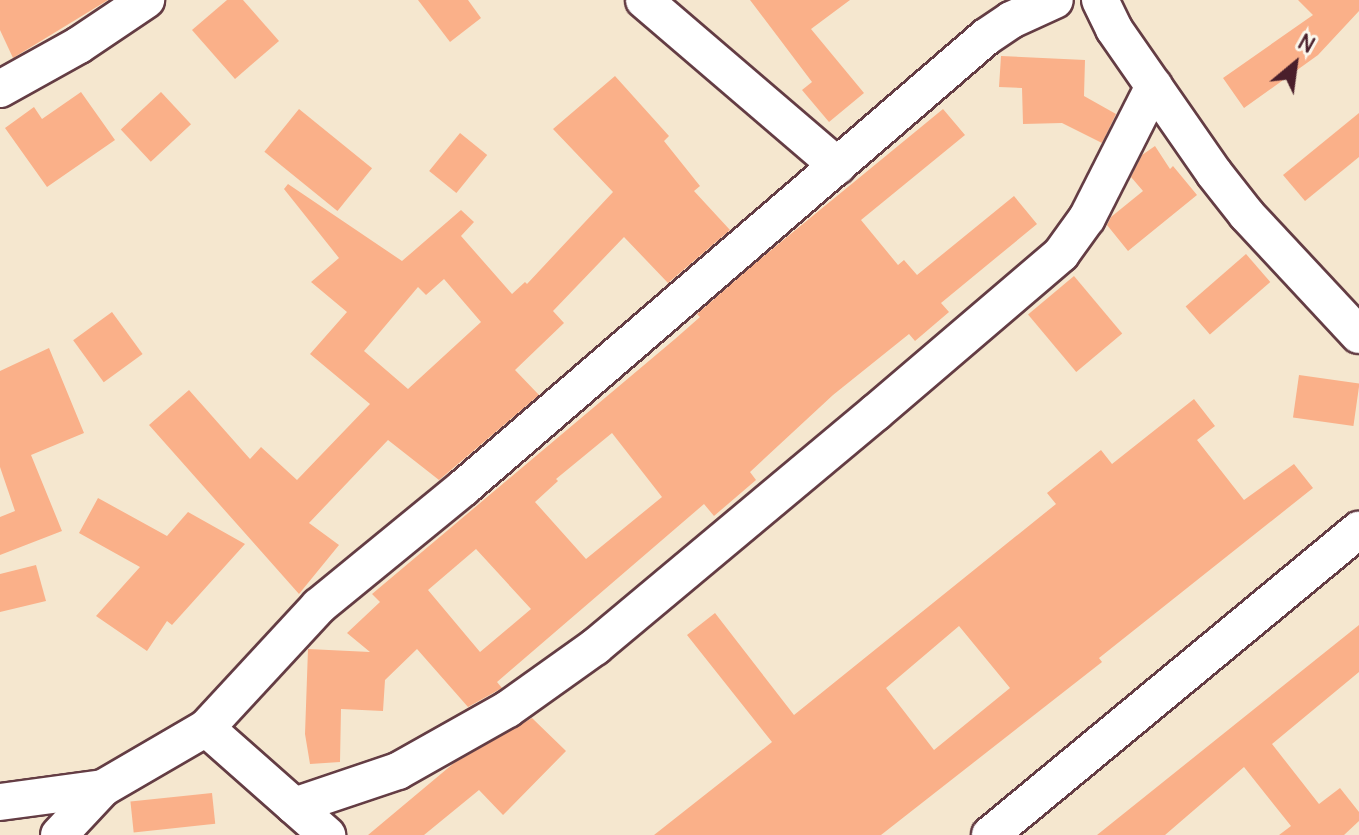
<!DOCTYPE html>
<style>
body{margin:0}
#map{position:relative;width:1359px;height:835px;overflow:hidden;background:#f5e7cf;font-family:Delius,sans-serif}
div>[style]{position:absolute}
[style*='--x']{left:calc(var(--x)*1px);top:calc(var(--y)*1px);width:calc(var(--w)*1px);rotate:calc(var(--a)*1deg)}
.building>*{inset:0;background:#fab089;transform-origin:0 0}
.roads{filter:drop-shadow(2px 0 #643d44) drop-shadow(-2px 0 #643d44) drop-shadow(0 2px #643d44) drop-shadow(0 -2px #643d44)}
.street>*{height:36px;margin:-18px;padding:0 18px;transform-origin:18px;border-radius:18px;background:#fff}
span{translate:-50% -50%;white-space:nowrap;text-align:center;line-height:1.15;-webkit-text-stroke:7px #fbf7ec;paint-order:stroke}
.north{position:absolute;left:1255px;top:24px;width:80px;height:80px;-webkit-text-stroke:6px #fbf7ec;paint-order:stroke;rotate:29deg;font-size:22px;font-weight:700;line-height:32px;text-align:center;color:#4a1f2b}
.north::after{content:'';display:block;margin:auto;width:28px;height:36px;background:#4a1f2b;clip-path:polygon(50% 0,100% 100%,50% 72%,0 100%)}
</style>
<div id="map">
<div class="building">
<div style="clip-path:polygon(0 0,108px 0,13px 58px,0 30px)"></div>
<div style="clip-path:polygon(227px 0,243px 0,279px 41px,235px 79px,192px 30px)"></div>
<div style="clip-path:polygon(418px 0,468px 0,481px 18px,450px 42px)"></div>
<div style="clip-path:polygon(750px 0,850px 0,811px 29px,864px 93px,829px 122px,802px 90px,812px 82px)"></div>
<div style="clip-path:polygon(1298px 0,1359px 0,1359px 11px,1318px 55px,1244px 108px,1223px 78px,1313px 15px)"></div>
<div style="clip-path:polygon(1001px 56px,1085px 60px,1084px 96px,1116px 114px,1102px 143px,1062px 123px,1023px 124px,1022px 88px,999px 87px)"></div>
<div style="clip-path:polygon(evenodd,615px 76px,669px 136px,664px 141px,700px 186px,694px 191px,730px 230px,668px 283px,624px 237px,553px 311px,564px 323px,515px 370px,539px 395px,439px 480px,388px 440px,309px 523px,339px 545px,299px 594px,149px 425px,189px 390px,250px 459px,261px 447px,297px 480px,370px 404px,310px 354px,347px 312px,311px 282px,339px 258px,284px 189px,288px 184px,402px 261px,461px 210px,474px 222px,461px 236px,512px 294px,525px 282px,527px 284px,613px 192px,553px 129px,615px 76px,444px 279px,481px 322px,408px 389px,364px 351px,418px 287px,426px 295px,444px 279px)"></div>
<div style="clip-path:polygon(81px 92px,115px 140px,47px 187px,5px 128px,34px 107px,42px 119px)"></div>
<div style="left:161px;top:92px;width:44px;height:55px;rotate:47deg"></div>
<div style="left:299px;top:109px;width:94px;height:55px;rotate:39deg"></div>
<div style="clip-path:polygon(evenodd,943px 109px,965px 135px,861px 220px,898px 265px,904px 260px,917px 275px,1014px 196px,1037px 224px,941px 303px,949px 312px,915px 341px,909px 334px,833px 395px,750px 472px,756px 480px,714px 516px,704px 504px,497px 682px,502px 688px,468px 707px,417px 649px,385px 680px,383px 711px,341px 709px,340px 762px,310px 764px,305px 734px,308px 649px,370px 652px,347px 633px,380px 602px,372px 594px,675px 339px,700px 317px,697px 314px,759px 260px,943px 109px,612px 433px,662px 497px,586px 559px,535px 502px,558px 481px,556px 479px,612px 433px,943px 109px,476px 549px,531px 609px,480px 652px,428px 590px,476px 549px)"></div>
<div style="clip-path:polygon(1359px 113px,1359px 157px,1305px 201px,1283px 175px)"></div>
<div style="left:460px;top:133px;width:35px;height:49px;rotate:39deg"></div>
<div style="clip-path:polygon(1155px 146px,1170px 169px,1173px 166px,1197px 195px,1128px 251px,1107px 225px,1111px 217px,1143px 191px,1131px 177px,1142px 155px)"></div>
<div style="left:1246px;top:254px;width:37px;height:80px;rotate:49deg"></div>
<div style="left:1074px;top:276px;width:75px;height:60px;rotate:50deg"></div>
<div style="left:112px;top:312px;width:52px;height:48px;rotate:54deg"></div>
<div style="clip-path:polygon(49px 348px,84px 433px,31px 455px,62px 531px,0 555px,0 517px,15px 511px,0 467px,0 371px)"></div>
<div style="left:1299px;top:375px;width:61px;height:43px;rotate:8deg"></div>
<div style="clip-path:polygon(evenodd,1194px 399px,1215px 426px,1197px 440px,1244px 500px,1294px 464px,1313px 488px,1099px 658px,1102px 662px,881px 835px,654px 835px,772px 742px,687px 635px,715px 613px,794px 715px,1056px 504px,1047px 493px,1101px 450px,1112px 464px,1194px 399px,959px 626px,1010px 688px,934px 750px,886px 688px,959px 626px)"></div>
<div style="clip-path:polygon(98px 498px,167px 536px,188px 512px,245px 544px,172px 625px,167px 621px,147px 651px,96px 616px,140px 567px,79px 533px)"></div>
<div style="clip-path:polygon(36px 565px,46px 601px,0 612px,0 574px)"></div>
<div style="clip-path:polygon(1359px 625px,1359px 672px,1272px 744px,1319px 804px,1340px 788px,1359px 812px,1359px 821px,1344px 835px,1279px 835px,1291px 826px,1244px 767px,1165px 835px,1097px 835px)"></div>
<div style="clip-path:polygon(532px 718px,566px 751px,503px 815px,479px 790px,424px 835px,368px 835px,454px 763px)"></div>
<div style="left:212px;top:793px;width:31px;height:82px;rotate:84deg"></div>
</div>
<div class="roads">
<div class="street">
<div style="--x:644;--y:0;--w:255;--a:40.6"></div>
<div style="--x:1100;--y:0;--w:32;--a:64"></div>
<div style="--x:1114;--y:29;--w:175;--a:55.2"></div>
<div style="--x:1214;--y:173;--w:53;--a:51.8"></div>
<div style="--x:1247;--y:215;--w:164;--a:47"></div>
<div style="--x:0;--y:89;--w:90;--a:-29.1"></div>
<div style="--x:79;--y:45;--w:81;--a:-33.9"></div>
<div style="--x:206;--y:728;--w:162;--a:41.5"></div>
<div style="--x:0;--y:802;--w:104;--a:-7.7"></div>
<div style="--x:294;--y:806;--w:110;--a:-18.6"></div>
<div style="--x:398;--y:771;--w:126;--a:-29.4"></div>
<div style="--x:508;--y:709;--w:107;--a:-35.5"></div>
<div style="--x:595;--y:647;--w:365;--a:-39.9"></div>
<div style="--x:875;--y:413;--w:245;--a:-40.5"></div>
<div style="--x:1061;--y:254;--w:44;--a:-54.2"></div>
<div style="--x:1087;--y:218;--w:148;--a:-63.1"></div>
<div style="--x:59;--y:835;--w:64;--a:-46.9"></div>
<div style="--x:103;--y:788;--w:119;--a:-30.2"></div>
<div style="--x:206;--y:728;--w:166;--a:-47.2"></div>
<div style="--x:319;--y:606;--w:186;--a:-39.3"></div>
<div style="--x:463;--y:488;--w:691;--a:-40.77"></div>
<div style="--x:986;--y:37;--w:30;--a:-34"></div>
<div style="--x:1011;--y:20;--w:48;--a:-24.4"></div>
<div style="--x:990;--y:835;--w:479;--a:-39.6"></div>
</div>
</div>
<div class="north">N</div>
</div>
